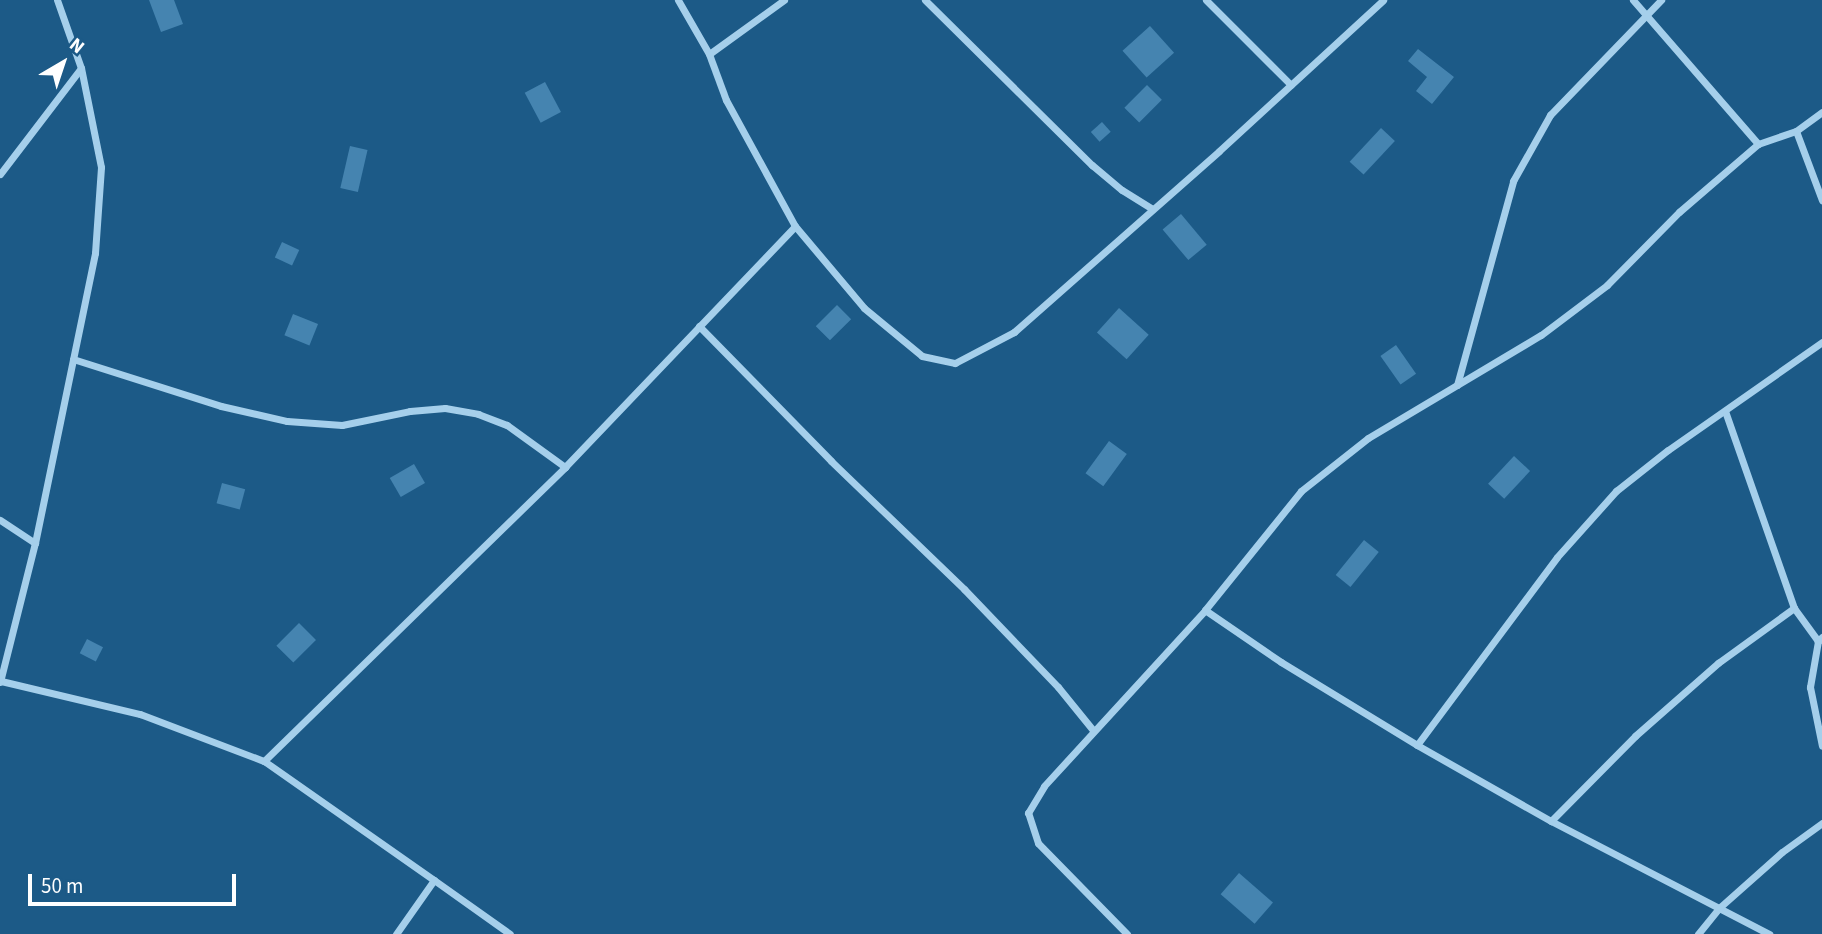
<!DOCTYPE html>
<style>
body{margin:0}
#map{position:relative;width:1822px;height:934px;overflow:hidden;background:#1c5a87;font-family:"Source Sans 3",sans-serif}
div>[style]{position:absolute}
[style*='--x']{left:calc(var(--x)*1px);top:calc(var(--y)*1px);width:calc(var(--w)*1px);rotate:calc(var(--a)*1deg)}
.building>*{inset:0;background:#4584b0;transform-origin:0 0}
.street>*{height:7px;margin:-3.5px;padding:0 3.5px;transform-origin:3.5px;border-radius:3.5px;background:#a5cfeb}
span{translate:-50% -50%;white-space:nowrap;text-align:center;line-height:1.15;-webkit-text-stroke:5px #1c5a87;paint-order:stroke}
.north{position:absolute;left:28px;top:28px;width:70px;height:70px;-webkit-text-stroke:5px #1c5a87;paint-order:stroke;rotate:39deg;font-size:19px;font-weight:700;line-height:28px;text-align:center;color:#fff}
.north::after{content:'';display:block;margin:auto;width:24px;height:32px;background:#fff;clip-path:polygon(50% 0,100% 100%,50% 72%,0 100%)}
.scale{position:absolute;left:28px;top:874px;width:208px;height:32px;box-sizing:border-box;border:4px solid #fff;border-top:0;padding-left:9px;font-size:21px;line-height:24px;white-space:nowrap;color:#fff;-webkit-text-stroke:5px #1c5a87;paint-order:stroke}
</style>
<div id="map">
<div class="building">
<div style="clip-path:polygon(149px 0,174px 0,183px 24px,161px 32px)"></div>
<div style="left:1150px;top:26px;width:36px;height:37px;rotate:48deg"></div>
<div style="clip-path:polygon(1418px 49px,1454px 77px,1432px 104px,1416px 91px,1427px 77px,1408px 61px)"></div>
<div style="left:545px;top:82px;width:34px;height:23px;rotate:62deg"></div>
<div style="left:1147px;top:85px;width:21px;height:32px;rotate:45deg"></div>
<div style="left:1102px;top:122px;width:13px;height:15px;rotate:48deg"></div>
<div style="left:1381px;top:128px;width:19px;height:46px;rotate:43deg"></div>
<div style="left:350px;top:146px;width:18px;height:43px;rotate:13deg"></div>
<div style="left:1181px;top:214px;width:40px;height:24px;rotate:50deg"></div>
<div style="left:282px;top:242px;width:19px;height:17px;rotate:25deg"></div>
<div style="left:837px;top:305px;width:20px;height:30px;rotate:45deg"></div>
<div style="left:1119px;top:308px;width:40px;height:33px;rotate:42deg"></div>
<div style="left:293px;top:314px;width:27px;height:23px;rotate:22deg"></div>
<div style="left:1396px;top:345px;width:35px;height:19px;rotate:55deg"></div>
<div style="left:1109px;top:441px;width:22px;height:40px;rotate:36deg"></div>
<div style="left:1514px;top:456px;width:22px;height:38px;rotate:43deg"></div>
<div style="left:414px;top:464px;width:22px;height:28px;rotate:60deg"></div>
<div style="left:222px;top:483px;width:24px;height:21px;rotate:15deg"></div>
<div style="left:1364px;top:540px;width:19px;height:45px;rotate:39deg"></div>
<div style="left:299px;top:623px;width:24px;height:32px;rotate:45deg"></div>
<div style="left:87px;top:639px;width:18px;height:16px;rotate:27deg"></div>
<div style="left:1239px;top:873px;width:45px;height:28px;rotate:41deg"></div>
</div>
<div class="street">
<div style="--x:678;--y:0;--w:62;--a:60.1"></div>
<div style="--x:784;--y:0;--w:92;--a:144.2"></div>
<div style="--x:709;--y:54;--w:49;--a:69.7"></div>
<div style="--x:726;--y:100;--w:144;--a:61.3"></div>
<div style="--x:795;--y:226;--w:107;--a:49.9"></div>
<div style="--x:864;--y:308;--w:75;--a:39.6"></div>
<div style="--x:922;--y:356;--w:34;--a:12"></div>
<div style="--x:955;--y:363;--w:67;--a:-27.7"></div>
<div style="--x:1014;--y:332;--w:273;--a:-41.4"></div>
<div style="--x:1219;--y:151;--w:223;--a:-42.6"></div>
<div style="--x:925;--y:0;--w:235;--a:44.7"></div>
<div style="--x:1092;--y:165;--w:39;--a:40"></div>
<div style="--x:1122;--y:190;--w:36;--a:32"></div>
<div style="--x:1206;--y:0;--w:120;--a:45"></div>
<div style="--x:1633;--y:0;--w:191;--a:49"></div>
<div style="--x:1796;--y:131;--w:74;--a:69.4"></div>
<div style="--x:0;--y:174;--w:133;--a:-52.6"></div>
<div style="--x:699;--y:326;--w:189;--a:45.6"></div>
<div style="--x:831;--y:461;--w:185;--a:43.9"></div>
<div style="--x:964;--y:589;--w:136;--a:46.2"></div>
<div style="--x:1058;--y:687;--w:55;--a:50.9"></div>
<div style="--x:73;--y:359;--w:155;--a:17.6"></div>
<div style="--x:221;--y:406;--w:68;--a:12.8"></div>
<div style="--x:287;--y:421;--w:55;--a:4.2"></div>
<div style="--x:342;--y:425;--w:69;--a:-11.6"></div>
<div style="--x:410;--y:411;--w:35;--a:-5"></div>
<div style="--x:445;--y:408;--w:34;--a:10"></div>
<div style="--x:478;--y:414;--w:31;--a:21"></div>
<div style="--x:507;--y:425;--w:72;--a:35.9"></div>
<div style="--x:1457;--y:385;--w:212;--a:-74.6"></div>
<div style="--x:1513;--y:181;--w:76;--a:-60.7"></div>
<div style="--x:1550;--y:115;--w:160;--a:-46"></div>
<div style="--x:1725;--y:411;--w:209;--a:70.7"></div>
<div style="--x:1794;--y:608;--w:41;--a:54"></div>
<div style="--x:0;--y:520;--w:42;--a:33.3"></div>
<div style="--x:1205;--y:610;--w:92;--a:34.4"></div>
<div style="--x:1281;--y:662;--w:159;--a:31.4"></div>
<div style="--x:1417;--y:745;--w:154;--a:29.6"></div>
<div style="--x:1551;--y:821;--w:246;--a:27.4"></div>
<div style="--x:1822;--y:637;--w:6;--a:135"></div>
<div style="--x:1818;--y:641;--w:47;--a:99.9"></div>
<div style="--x:1810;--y:687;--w:60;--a:78.5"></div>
<div style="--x:1;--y:681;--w:143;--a:13.4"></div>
<div style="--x:140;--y:714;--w:133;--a:20.8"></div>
<div style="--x:264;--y:761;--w:208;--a:35"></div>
<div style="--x:434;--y:880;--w:66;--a:125.1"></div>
<div style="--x:0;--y:682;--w:143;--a:-75.9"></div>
<div style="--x:35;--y:543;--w:296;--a:-78.3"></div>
<div style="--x:95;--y:253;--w:86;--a:-86"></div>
<div style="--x:101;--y:167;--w:101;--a:-101.4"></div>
<div style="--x:81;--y:68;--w:72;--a:-109.4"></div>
<div style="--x:1417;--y:745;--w:234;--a:-53.3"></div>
<div style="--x:1557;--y:557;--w:89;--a:-48.2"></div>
<div style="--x:1616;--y:491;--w:66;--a:-38.3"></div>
<div style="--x:1668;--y:450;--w:188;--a:-35"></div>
<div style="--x:264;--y:761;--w:421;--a:-44.3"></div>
<div style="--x:565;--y:467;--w:333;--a:-46.3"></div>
<div style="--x:1551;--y:821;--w:120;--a:-45.3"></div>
<div style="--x:1635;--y:736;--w:111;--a:-41.3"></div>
<div style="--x:1718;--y:663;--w:94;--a:-35.9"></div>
<div style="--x:434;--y:880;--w:93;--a:35.4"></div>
<div style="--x:1127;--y:934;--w:127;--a:-134.4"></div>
<div style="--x:1038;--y:843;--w:32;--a:-108"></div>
<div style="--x:1028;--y:813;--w:31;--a:-59"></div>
<div style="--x:1044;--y:786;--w:239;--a:-47.5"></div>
<div style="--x:1205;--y:610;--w:153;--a:-51.1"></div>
<div style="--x:1301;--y:491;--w:85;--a:-38.3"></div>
<div style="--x:1368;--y:438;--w:201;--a:-30.8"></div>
<div style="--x:1541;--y:335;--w:83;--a:-37.1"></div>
<div style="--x:1607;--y:285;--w:103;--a:-45.4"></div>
<div style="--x:1679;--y:212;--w:104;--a:-40.7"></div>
<div style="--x:1758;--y:144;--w:40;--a:-18.9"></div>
<div style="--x:1796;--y:131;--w:32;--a:-36"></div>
<div style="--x:1698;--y:934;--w:33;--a:-51"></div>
<div style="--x:1719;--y:908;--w:84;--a:-41.6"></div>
<div style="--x:1782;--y:852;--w:49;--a:-35.9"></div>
</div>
<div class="north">N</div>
<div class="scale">50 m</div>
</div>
